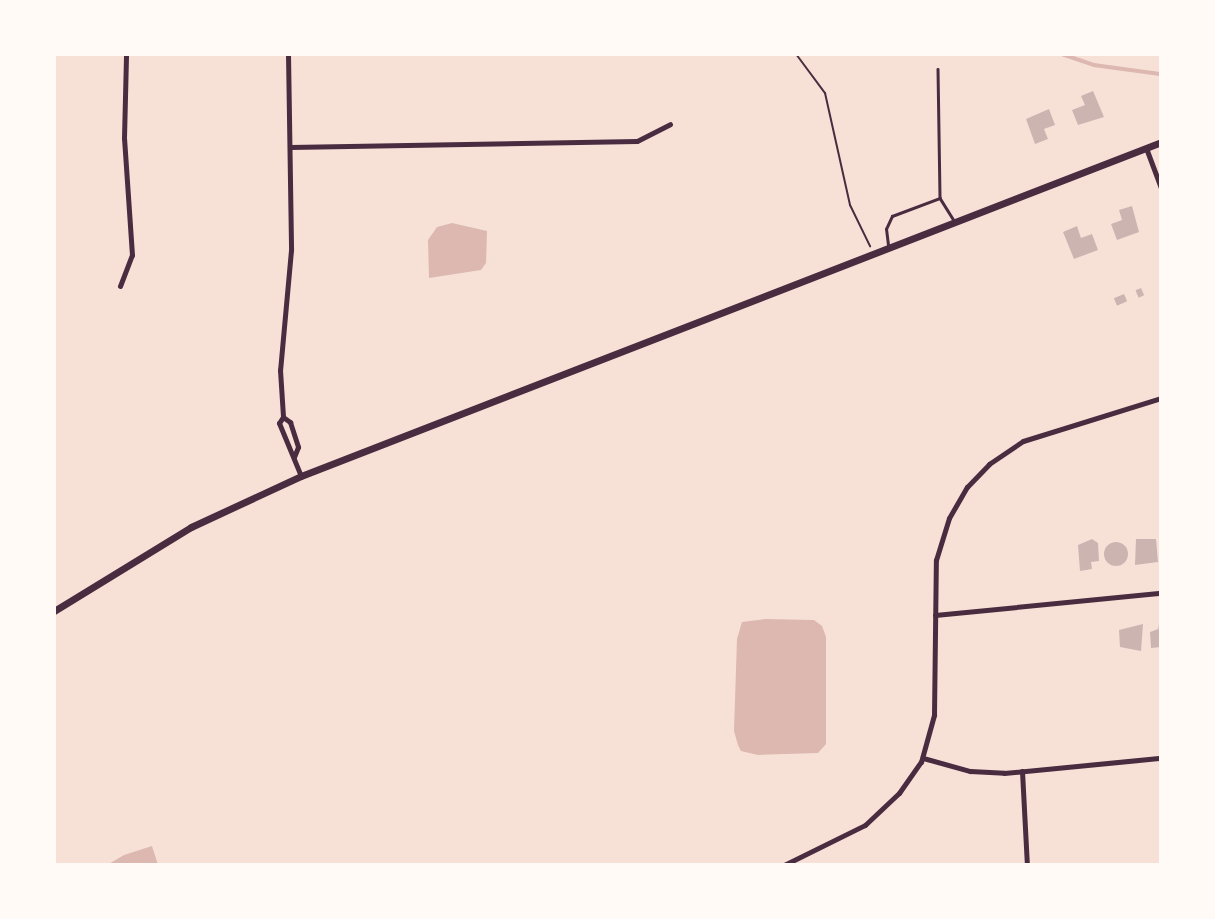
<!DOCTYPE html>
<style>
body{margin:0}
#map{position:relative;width:1215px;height:919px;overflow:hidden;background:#f7e1d7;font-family:Mulish,sans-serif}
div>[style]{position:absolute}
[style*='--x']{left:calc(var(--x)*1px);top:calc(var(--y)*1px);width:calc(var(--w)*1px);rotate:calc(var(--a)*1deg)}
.water>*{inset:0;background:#dcb8b0}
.stream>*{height:3.5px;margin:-1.75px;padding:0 1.75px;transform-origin:1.75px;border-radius:1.75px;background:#dcb8b0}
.building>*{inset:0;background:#ccb4b1;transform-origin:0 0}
.round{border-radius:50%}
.path>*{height:2px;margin:-1px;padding:0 1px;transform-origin:1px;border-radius:1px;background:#4a2c40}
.service>*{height:2.5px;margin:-1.25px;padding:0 1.25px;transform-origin:1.25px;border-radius:1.25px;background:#4a2c40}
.minor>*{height:5px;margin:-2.5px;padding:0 2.5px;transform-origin:2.5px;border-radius:2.5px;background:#4a2c40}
.tertiary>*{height:7px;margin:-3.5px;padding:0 3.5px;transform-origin:3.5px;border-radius:3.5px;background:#4a2c40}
span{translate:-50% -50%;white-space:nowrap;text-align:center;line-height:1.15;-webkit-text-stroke:5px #fffaf5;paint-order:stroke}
.frame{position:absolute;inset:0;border:56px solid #fffaf5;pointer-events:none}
</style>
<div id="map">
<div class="water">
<div style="clip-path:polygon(452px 223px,487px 231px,486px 263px,481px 270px,429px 278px,428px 240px,437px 227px)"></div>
<div style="clip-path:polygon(765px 619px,814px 620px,822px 626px,826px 637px,826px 744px,818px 753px,758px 755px,741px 751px,738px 745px,734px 731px,737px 639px,742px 622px)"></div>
<div style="clip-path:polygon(152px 846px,158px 865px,107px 865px,124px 855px)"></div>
</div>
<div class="stream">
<div style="--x:1062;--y:54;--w:34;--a:19"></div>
<div style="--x:1094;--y:65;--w:68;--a:7.7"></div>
</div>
<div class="building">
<div style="clip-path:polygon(1093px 91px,1104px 117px,1078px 125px,1072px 110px,1085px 105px,1081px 96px)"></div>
<div style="clip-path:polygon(1049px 109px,1055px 125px,1044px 129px,1048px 139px,1035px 144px,1026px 119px)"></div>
<div style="clip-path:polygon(1132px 206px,1139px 232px,1117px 240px,1111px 224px,1122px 220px,1119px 210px)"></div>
<div style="clip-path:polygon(1077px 226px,1081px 238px,1092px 234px,1098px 250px,1074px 259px,1063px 232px)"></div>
<div style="left:1141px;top:288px;width:8px;height:6px;rotate:67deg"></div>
<div style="left:1124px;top:294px;width:8px;height:11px;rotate:67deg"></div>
<div style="clip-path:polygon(1092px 539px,1098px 543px,1099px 561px,1091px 562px,1092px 569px,1080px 571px,1078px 545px)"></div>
<div style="clip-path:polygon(1136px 539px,1156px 539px,1158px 562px,1135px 565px)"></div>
<div class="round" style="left:1104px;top:542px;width:24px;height:24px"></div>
<div style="clip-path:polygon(1158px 623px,1161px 647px,1151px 648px,1150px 632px,1158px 629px)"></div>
<div style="clip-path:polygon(1143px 624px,1141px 651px,1120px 647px,1119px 630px)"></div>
</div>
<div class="path">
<div style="--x:796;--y:54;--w:49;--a:53.4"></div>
<div style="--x:825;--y:93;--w:115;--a:77.4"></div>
<div style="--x:850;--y:205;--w:46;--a:64"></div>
</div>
<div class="service">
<div style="--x:938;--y:69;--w:129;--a:89.1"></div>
<div style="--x:888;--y:245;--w:16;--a:-97"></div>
<div style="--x:886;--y:229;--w:14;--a:-65"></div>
<div style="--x:892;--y:216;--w:51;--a:-20.6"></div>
<div style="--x:940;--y:198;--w:25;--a:58"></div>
</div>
<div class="minor">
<div style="--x:288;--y:54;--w:196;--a:89.1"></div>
<div style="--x:291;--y:250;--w:121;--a:95.2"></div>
<div style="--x:280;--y:370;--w:47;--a:86.3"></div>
<div style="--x:283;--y:417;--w:7;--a:124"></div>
<div style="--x:279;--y:423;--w:57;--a:67.5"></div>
<div style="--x:290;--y:147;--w:347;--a:-1"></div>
<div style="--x:637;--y:141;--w:37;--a:-27"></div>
<div style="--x:1146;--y:148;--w:43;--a:69.4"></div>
<div style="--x:120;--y:286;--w:33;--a:-69"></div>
<div style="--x:132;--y:255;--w:117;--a:-93.9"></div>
<div style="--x:124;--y:138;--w:84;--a:-88.6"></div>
<div style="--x:283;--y:417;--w:9;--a:36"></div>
<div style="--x:290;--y:422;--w:26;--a:72"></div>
<div style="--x:298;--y:447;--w:11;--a:112"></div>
<div style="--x:935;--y:615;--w:227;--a:-5.6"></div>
<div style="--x:923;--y:758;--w:49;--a:15.5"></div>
<div style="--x:970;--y:771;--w:34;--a:3"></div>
<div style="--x:1004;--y:773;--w:158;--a:-5.5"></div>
<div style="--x:1022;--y:771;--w:94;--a:87"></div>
<div style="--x:784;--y:865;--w:90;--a:-26.3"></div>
<div style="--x:865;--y:825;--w:47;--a:-43.3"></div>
<div style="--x:899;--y:793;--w:38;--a:-55"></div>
<div style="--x:921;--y:762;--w:49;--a:-74.5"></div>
<div style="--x:934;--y:715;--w:155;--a:-89.3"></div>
<div style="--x:936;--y:560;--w:44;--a:-72.8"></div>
<div style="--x:949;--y:518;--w:36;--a:-60"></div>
<div style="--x:967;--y:487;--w:32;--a:-46"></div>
<div style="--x:989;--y:464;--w:41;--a:-34.1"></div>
<div style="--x:1023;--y:441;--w:145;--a:-17.3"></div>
</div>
<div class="tertiary">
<div style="--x:54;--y:611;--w:161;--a:-31.5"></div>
<div style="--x:191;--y:527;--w:121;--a:-24.9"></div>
<div style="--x:301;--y:476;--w:923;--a:-21.22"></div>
</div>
<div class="frame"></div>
</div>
